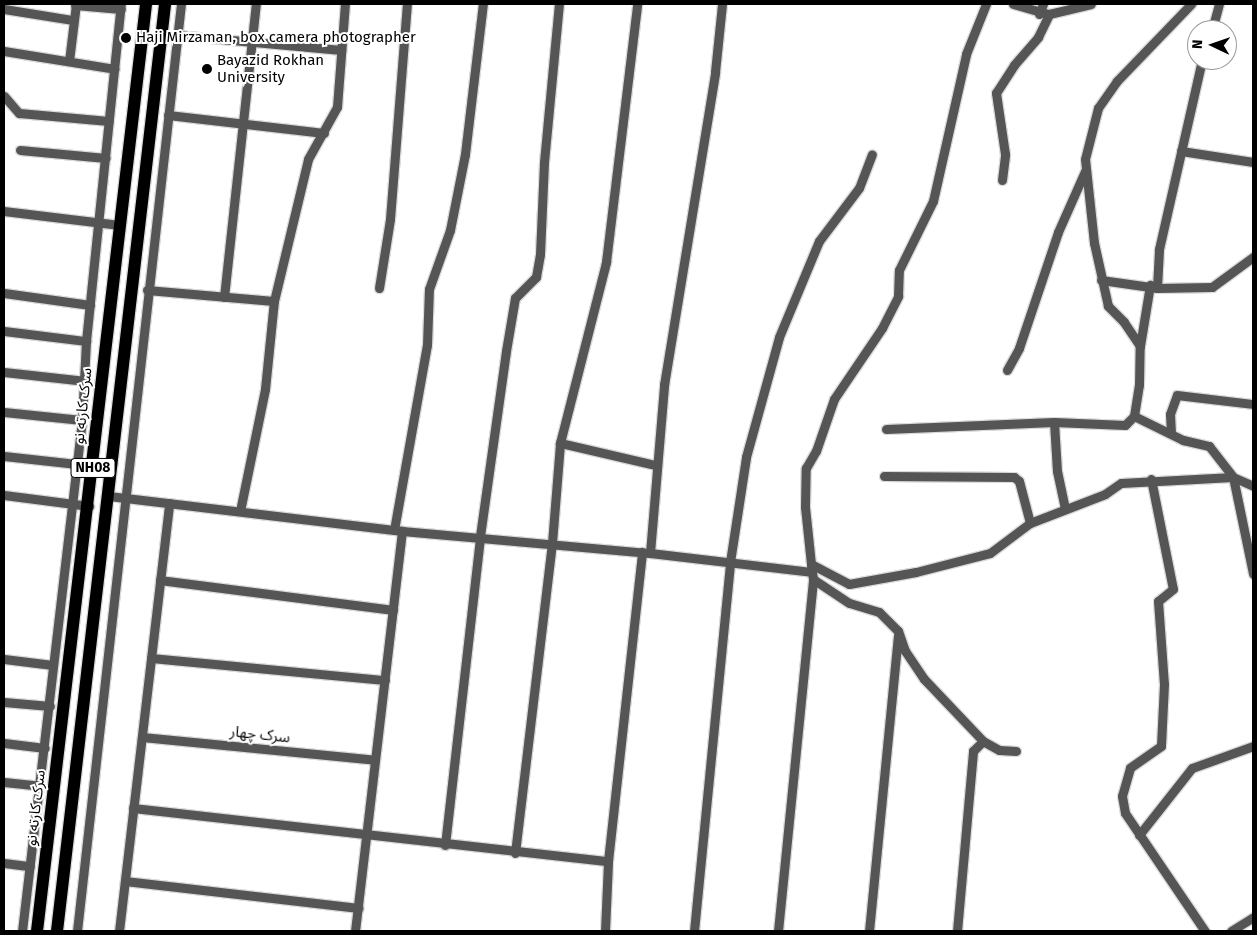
<!DOCTYPE html>
<meta charset="utf-8">
<style>
body{margin:0}
#map{position:relative;width:1257px;height:935px;overflow:hidden;background:#fff;font-family:"Fira Sans","Noto Sans Arabic",sans-serif}
div>[style]{position:absolute}
[style*='--x']{left:calc(var(--x)*1px);top:calc(var(--y)*1px);width:calc(var(--w)*1px);rotate:calc(var(--a)*1deg)}
.roads{filter:drop-shadow(1px 0 #dbdbdb) drop-shadow(-1px 0 #dbdbdb) drop-shadow(0 1px #dbdbdb) drop-shadow(0 -1px #dbdbdb)}
.minor>*{height:9px;margin:-4.5px;padding:0 4.5px;transform-origin:4.5px;border-radius:4.5px;background:#555}
.highway>*{height:12px;margin:-6px;padding:0 6px;transform-origin:6px;border-radius:6px;background:#000}
.dots>*{width:14px;height:14px;translate:-50% -50%;box-sizing:border-box;border:2px solid #fff;border-radius:50%}
span{translate:-50% -50%;white-space:nowrap;text-align:center;line-height:1.15;-webkit-text-stroke:4px #fff;paint-order:stroke}
.shield-label span{padding:1px 4px;background:#fff;border:1px solid;border-radius:4px;-webkit-text-stroke-width:0}
.shield-label{font-size:14px;color:#000;font-weight:700}
.poi-label{font-size:15px;color:#000}
.left{translate:0 -50%;text-align:left}
.street-label{font-size:15px;color:#000}
.frame{position:absolute;inset:0;border:5px solid #000;pointer-events:none}
.north{position:absolute;left:1187px;top:20px;width:50px;height:50px;box-sizing:border-box;background:#fff;border:1px solid #999;border-radius:50%;rotate:273deg;font-size:14px;font-weight:700;line-height:20px;text-align:center;color:#000}
.north::after{content:'';display:block;margin:auto;width:18px;height:22px;background:#000;clip-path:polygon(50% 0,100% 100%,50% 72%,0 100%)}
</style>
<div id="map">
<div class="roads">
<div class="minor">
<div style="--x:1013;--y:4;--w:37;--a:16"></div>
<div style="--x:1049;--y:14;--w:43;--a:-13.4"></div>
<div style="--x:75;--y:5;--w:46;--a:5"></div>
<div style="--x:4;--y:9;--w:70;--a:9.1"></div>
<div style="--x:1039;--y:14;--w:11;--a:-68"></div>
<div style="--x:1212;--y:30;--w:27;--a:-75"></div>
<div style="--x:177;--y:35;--w:165;--a:5.2"></div>
<div style="--x:4;--y:51;--w:112;--a:9.2"></div>
<div style="--x:69;--y:61;--w:57;--a:-83"></div>
<div style="--x:4;--y:96;--w:23;--a:49"></div>
<div style="--x:19;--y:113;--w:90;--a:5.1"></div>
<div style="--x:168;--y:115;--w:157;--a:6.6"></div>
<div style="--x:20;--y:150;--w:86;--a:5.3"></div>
<div style="--x:1181;--y:151;--w:73;--a:8.7"></div>
<div style="--x:1002;--y:180;--w:26;--a:-83"></div>
<div style="--x:1005;--y:154;--w:62;--a:-98.4"></div>
<div style="--x:996;--y:93;--w:33;--a:-57"></div>
<div style="--x:1014;--y:65;--w:37;--a:-49"></div>
<div style="--x:1038;--y:37;--w:25;--a:-64"></div>
<div style="--x:4;--y:211;--w:116;--a:6.9"></div>
<div style="--x:1101;--y:280;--w:57;--a:8.1"></div>
<div style="--x:1157;--y:288;--w:55;--a:-1"></div>
<div style="--x:1212;--y:287;--w:51;--a:-36.2"></div>
<div style="--x:379;--y:288;--w:70;--a:-80.9"></div>
<div style="--x:390;--y:219;--w:216;--a:-85.5"></div>
<div style="--x:1157;--y:288;--w:39;--a:-87"></div>
<div style="--x:1159;--y:249;--w:194;--a:-77.2"></div>
<div style="--x:147;--y:290;--w:127;--a:5"></div>
<div style="--x:274;--y:301;--w:146;--a:-76.5"></div>
<div style="--x:308;--y:159;--w:60;--a:-60.9"></div>
<div style="--x:337;--y:107;--w:103;--a:-85.6"></div>
<div style="--x:4;--y:293;--w:87;--a:7.9"></div>
<div style="--x:224;--y:297;--w:295;--a:-83.8"></div>
<div style="--x:4;--y:331;--w:83;--a:7"></div>
<div style="--x:1140;--y:346;--w:29;--a:-124"></div>
<div style="--x:1124;--y:322;--w:23;--a:-135"></div>
<div style="--x:1108;--y:306;--w:65;--a:-102.5"></div>
<div style="--x:1094;--y:243;--w:84;--a:-96.1"></div>
<div style="--x:1085;--y:159;--w:53;--a:-75.7"></div>
<div style="--x:1098;--y:108;--w:33;--a:-55"></div>
<div style="--x:1117;--y:81;--w:107;--a:-46.1"></div>
<div style="--x:1007;--y:370;--w:25;--a:-61"></div>
<div style="--x:1019;--y:348;--w:122;--a:-71.4"></div>
<div style="--x:1058;--y:232;--w:67;--a:-66.1"></div>
<div style="--x:4;--y:372;--w:82;--a:6.3"></div>
<div style="--x:4;--y:412;--w:78;--a:5.9"></div>
<div style="--x:1134;--y:416;--w:55;--a:26.1"></div>
<div style="--x:1183;--y:440;--w:27;--a:13"></div>
<div style="--x:1209;--y:446;--w:39;--a:52"></div>
<div style="--x:1233;--y:477;--w:22;--a:24"></div>
<div style="--x:1054;--y:422;--w:49;--a:86.5"></div>
<div style="--x:1057;--y:471;--w:39;--a:78"></div>
<div style="--x:886;--y:429;--w:168;--a:-2.4"></div>
<div style="--x:1054;--y:422;--w:71;--a:2.4"></div>
<div style="--x:1125;--y:425;--w:13;--a:-45"></div>
<div style="--x:1134;--y:416;--w:31;--a:-81"></div>
<div style="--x:1139;--y:385;--w:39;--a:-89"></div>
<div style="--x:1140;--y:346;--w:62;--a:-80.7"></div>
<div style="--x:1171;--y:433;--w:19;--a:-93"></div>
<div style="--x:1170;--y:414;--w:20;--a:-70"></div>
<div style="--x:1177;--y:395;--w:77;--a:6.8"></div>
<div style="--x:560;--y:443;--w:98;--a:13"></div>
<div style="--x:4;--y:456;--w:73;--a:6.3"></div>
<div style="--x:884;--y:476;--w:130;--a:0.4"></div>
<div style="--x:1014;--y:477;--w:6;--a:39"></div>
<div style="--x:1019;--y:481;--w:43;--a:75.3"></div>
<div style="--x:1151;--y:479;--w:112;--a:78.7"></div>
<div style="--x:1173;--y:589;--w:19;--a:141"></div>
<div style="--x:1158;--y:601;--w:83;--a:85.9"></div>
<div style="--x:1164;--y:684;--w:62;--a:92.8"></div>
<div style="--x:1161;--y:746;--w:38;--a:145"></div>
<div style="--x:1130;--y:768;--w:29;--a:106"></div>
<div style="--x:1122;--y:796;--w:17;--a:80"></div>
<div style="--x:1125;--y:813;--w:143;--a:55.9"></div>
<div style="--x:4;--y:495;--w:86;--a:7.4"></div>
<div style="--x:109;--y:496;--w:295;--a:6.8"></div>
<div style="--x:402;--y:531;--w:249;--a:5.1"></div>
<div style="--x:650;--y:553;--w:162;--a:6.7"></div>
<div style="--x:240;--y:511;--w:125;--a:-78.4"></div>
<div style="--x:265;--y:389;--w:88;--a:-84.2"></div>
<div style="--x:394;--y:530;--w:188;--a:-79.9"></div>
<div style="--x:427;--y:345;--w:56;--a:-88"></div>
<div style="--x:429;--y:289;--w:63;--a:-70.4"></div>
<div style="--x:450;--y:230;--w:77;--a:-78.8"></div>
<div style="--x:465;--y:154;--w:151;--a:-83.2"></div>
<div style="--x:650;--y:553;--w:169;--a:-85.2"></div>
<div style="--x:664;--y:385;--w:317;--a:-80.7"></div>
<div style="--x:715;--y:72;--w:68;--a:-84.1"></div>
<div style="--x:811;--y:564;--w:57;--a:-96"></div>
<div style="--x:805;--y:507;--w:39;--a:-89"></div>
<div style="--x:806;--y:468;--w:20;--a:-60"></div>
<div style="--x:816;--y:451;--w:55;--a:-70.9"></div>
<div style="--x:834;--y:399;--w:86;--a:-55.9"></div>
<div style="--x:882;--y:328;--w:36;--a:-63"></div>
<div style="--x:898;--y:296;--w:26;--a:-88"></div>
<div style="--x:899;--y:270;--w:77;--a:-63.8"></div>
<div style="--x:933;--y:201;--w:151;--a:-77.3"></div>
<div style="--x:966;--y:54;--w:54;--a:-68.2"></div>
<div style="--x:160;--y:580;--w:235;--a:7.3"></div>
<div style="--x:151;--y:658;--w:235;--a:5.4"></div>
<div style="--x:4;--y:659;--w:49;--a:7"></div>
<div style="--x:4;--y:702;--w:46;--a:5"></div>
<div style="--x:142;--y:737;--w:234;--a:5.6"></div>
<div style="--x:4;--y:743;--w:41;--a:7"></div>
<div style="--x:1016;--y:751;--w:17;--a:-177"></div>
<div style="--x:999;--y:750;--w:18;--a:-151"></div>
<div style="--x:983;--y:741;--w:86;--a:-133.6"></div>
<div style="--x:924;--y:679;--w:34;--a:-124"></div>
<div style="--x:905;--y:651;--w:21;--a:-109"></div>
<div style="--x:898;--y:631;--w:27;--a:-135"></div>
<div style="--x:879;--y:612;--w:31;--a:-163"></div>
<div style="--x:849;--y:603;--w:43;--a:-146.3"></div>
<div style="--x:813;--y:579;--w:15;--a:-98"></div>
<div style="--x:811;--y:564;--w:43;--a:27.8"></div>
<div style="--x:849;--y:584;--w:68;--a:-10.2"></div>
<div style="--x:916;--y:572;--w:76;--a:-14.4"></div>
<div style="--x:990;--y:553;--w:50;--a:-36.9"></div>
<div style="--x:1030;--y:523;--w:80;--a:-21.1"></div>
<div style="--x:1105;--y:494;--w:19;--a:-35"></div>
<div style="--x:1121;--y:483;--w:112;--a:-3.1"></div>
<div style="--x:1233;--y:477;--w:99;--a:78.3"></div>
<div style="--x:4;--y:782;--w:36;--a:6"></div>
<div style="--x:133;--y:808;--w:478;--a:6.4"></div>
<div style="--x:1139;--y:835;--w:85;--a:-51.7"></div>
<div style="--x:1192;--y:768;--w:65;--a:-19.8"></div>
<div style="--x:445;--y:845;--w:311;--a:-83.5"></div>
<div style="--x:480;--y:536;--w:187;--a:-82"></div>
<div style="--x:506;--y:351;--w:54;--a:-80.4"></div>
<div style="--x:515;--y:298;--w:30;--a:-45"></div>
<div style="--x:536;--y:277;--w:23;--a:-80"></div>
<div style="--x:540;--y:254;--w:92;--a:-87.5"></div>
<div style="--x:544;--y:162;--w:159;--a:-84.6"></div>
<div style="--x:515;--y:853;--w:312;--a:-83.2"></div>
<div style="--x:552;--y:543;--w:100;--a:-85.4"></div>
<div style="--x:560;--y:443;--w:187;--a:-75.7"></div>
<div style="--x:606;--y:262;--w:260;--a:-83.1"></div>
<div style="--x:4;--y:863;--w:26;--a:7"></div>
<div style="--x:125;--y:881;--w:235;--a:6.6"></div>
<div style="--x:22;--y:931;--w:515;--a:-83.3"></div>
<div style="--x:82;--y:420;--w:79;--a:-87.1"></div>
<div style="--x:86;--y:341;--w:339;--a:-84.1"></div>
<div style="--x:77;--y:931;--w:933;--a:-83.6"></div>
<div style="--x:119;--y:931;--w:431;--a:-83.3"></div>
<div style="--x:355;--y:931;--w:403;--a:-83.3"></div>
<div style="--x:605;--y:931;--w:70;--a:-87.5"></div>
<div style="--x:608;--y:861;--w:311;--a:-83.7"></div>
<div style="--x:694;--y:931;--w:371;--a:-84.4"></div>
<div style="--x:730;--y:562;--w:106;--a:-81.3"></div>
<div style="--x:746;--y:457;--w:124;--a:-74.6"></div>
<div style="--x:779;--y:337;--w:104;--a:-67.4"></div>
<div style="--x:819;--y:241;--w:66;--a:-53"></div>
<div style="--x:859;--y:188;--w:36;--a:-69"></div>
<div style="--x:778;--y:931;--w:354;--a:-84.3"></div>
<div style="--x:869;--y:931;--w:297;--a:-84.4"></div>
<div style="--x:957;--y:931;--w:181;--a:-84.9"></div>
<div style="--x:973;--y:751;--w:14;--a:-45"></div>
<div style="--x:1231;--y:931;--w:26;--a:-32"></div>
</div>
<div class="highway">
<div style="--x:37;--y:931;--w:933;--a:-83.29"></div>
<div style="--x:57;--y:931;--w:933;--a:-83.35"></div>
</div>
</div>
<div class="dots">
<div style="left:126px;top:38px;background:#000"></div>
<div style="left:207px;top:69px;background:#000"></div>
</div>
<div class="shield-label">
<span style="left:93px;top:468px">NH08</span>
</div>
<div class="poi-label">
<span class="left" style="left:136px;top:38px">Haji Mirzaman, box camera photographer</span>
<span class="left" style="left:217px;top:69px">Bayazid Rokhan<br>University</span>
</div>
<div class="street-label">
<span style="left:83px;top:406px;rotate:-84deg">سرک کارته نو</span>
<span style="left:260px;top:735px;rotate:6deg">سرک چهار</span>
<span style="left:36px;top:808px;rotate:-83deg">سرک کارته نو</span>
</div>
<div class="frame"></div>
<div class="north">N</div>
</div>
